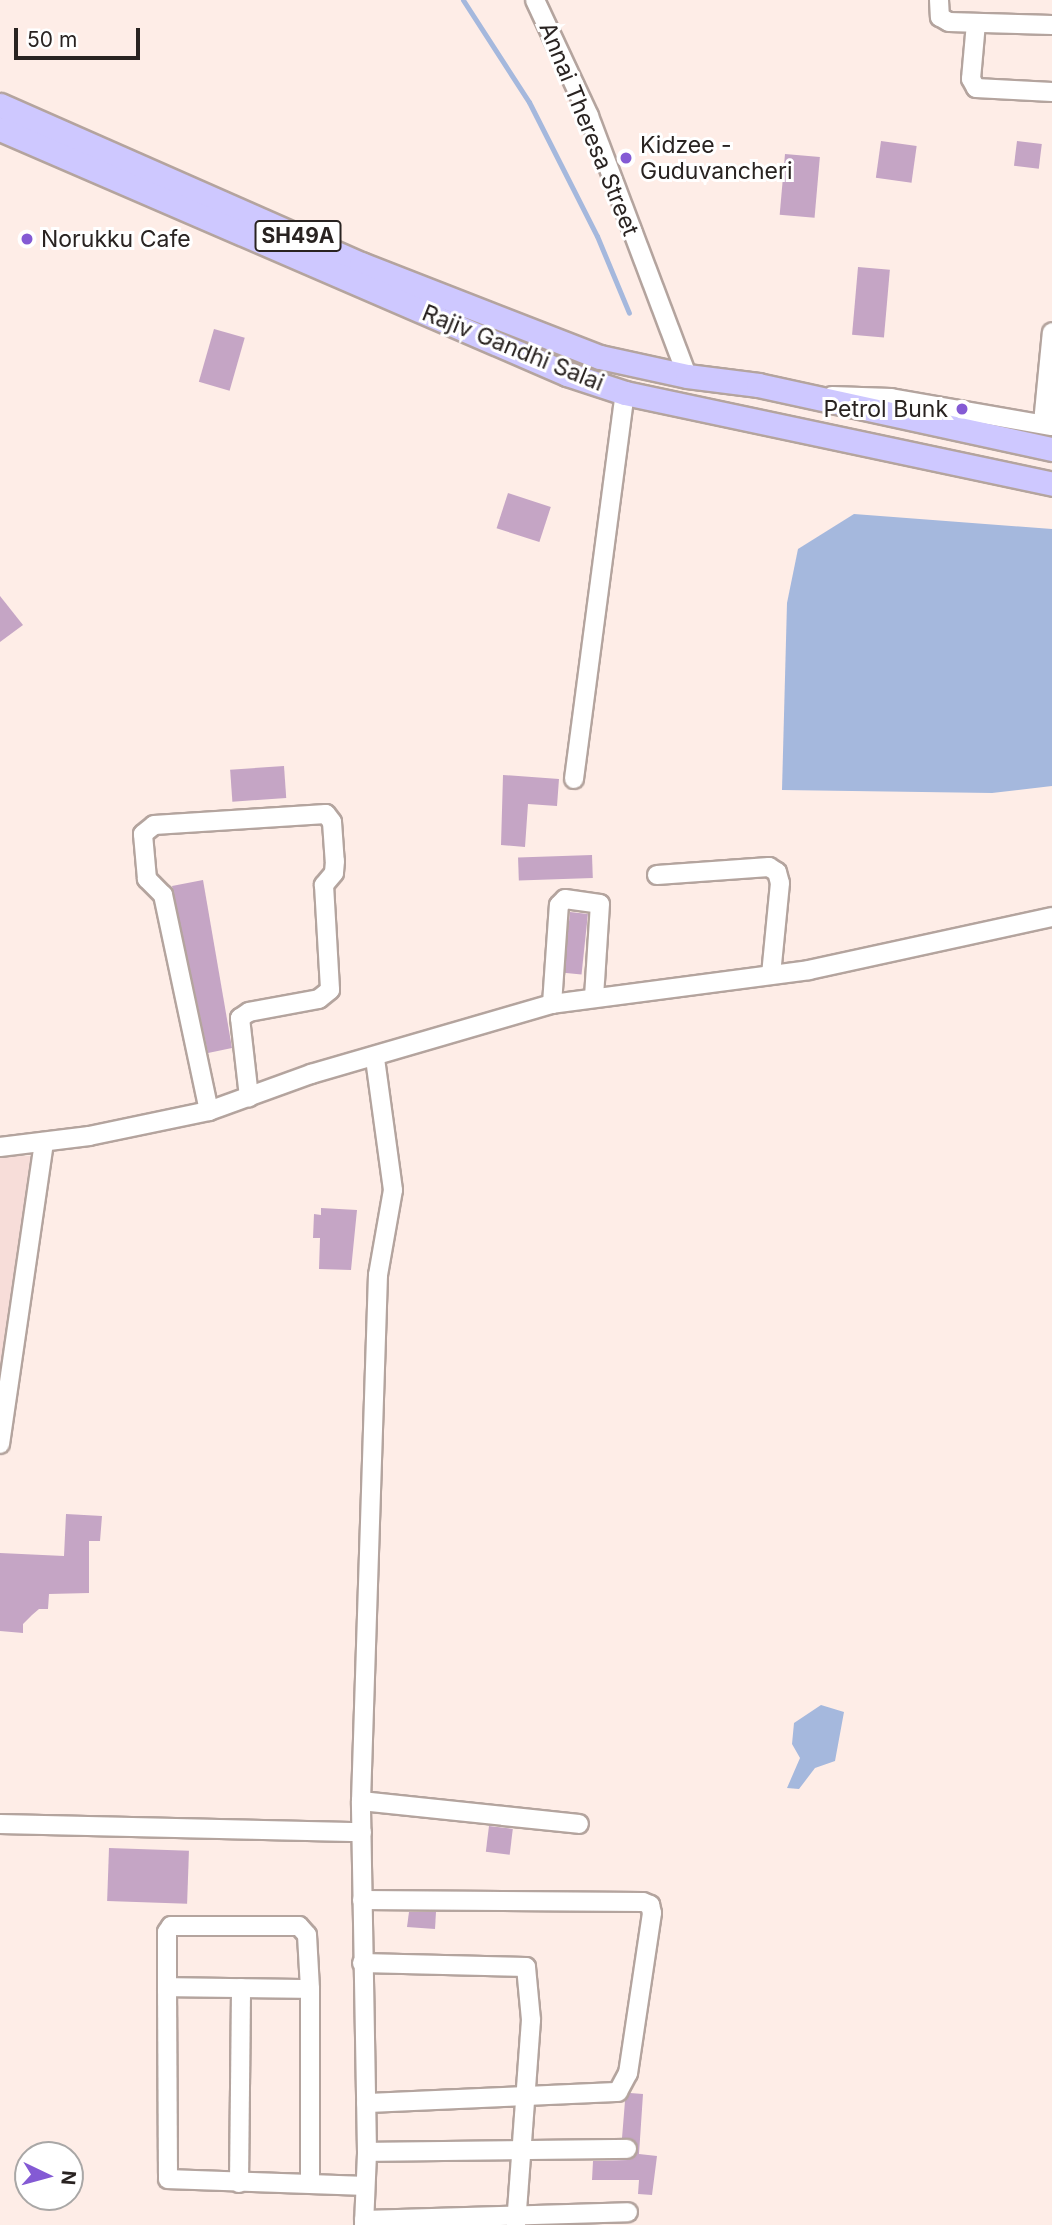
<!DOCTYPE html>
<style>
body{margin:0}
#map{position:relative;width:1052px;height:2225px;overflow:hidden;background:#feede7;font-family:Inter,sans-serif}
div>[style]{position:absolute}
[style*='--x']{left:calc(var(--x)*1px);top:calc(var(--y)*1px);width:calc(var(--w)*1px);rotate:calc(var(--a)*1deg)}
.commercial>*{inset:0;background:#f7ddd9}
.water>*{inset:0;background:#a5b8dd}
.stream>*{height:5px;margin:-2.5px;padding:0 2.5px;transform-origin:2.5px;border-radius:2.5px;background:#a5b8dd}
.building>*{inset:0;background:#c5a5c5;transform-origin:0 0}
.roads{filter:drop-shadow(2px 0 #b4a49e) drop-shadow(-2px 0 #b4a49e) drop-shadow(0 2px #b4a49e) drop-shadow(0 -2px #b4a49e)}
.minor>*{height:18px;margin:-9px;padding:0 9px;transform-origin:9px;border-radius:9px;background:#fff}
.major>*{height:23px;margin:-11.5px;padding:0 11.5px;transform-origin:11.5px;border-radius:11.5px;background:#cec8ff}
.dots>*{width:19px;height:19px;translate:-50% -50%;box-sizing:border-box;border:4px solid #fff;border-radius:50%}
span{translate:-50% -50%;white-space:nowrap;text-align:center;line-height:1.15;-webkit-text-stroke:6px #fff;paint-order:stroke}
.shield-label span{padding:2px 5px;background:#fff;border:2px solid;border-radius:5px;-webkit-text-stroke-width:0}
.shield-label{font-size:21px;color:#292321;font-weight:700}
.street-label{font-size:23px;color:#292321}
.poi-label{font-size:23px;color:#292321}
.left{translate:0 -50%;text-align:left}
.right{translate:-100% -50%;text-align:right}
.north{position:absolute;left:14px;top:2141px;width:70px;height:70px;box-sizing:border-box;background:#fff;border:2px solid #a9a7a6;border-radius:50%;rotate:95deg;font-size:19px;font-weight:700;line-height:28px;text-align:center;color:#292321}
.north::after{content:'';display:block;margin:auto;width:24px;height:32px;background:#845ad4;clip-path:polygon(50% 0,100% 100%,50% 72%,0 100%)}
.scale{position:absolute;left:14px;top:28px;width:126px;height:32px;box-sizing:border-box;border:4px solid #292321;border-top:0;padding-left:9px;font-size:21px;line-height:24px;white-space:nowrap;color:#292321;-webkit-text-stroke:5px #fff;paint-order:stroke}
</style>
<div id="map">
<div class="commercial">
<div style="clip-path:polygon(0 1156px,33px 1156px,0 1377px)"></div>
</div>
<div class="water">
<div style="clip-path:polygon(854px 514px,1052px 529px,1052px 786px,992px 793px,782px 790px,787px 603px,798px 549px)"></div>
<div style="clip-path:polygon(821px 1705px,844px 1712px,835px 1761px,815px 1768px,799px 1789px,787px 1788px,800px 1758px,792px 1744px,794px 1723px)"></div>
</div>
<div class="stream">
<div style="--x:463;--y:0;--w:121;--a:57.1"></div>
<div style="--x:529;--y:102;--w:150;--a:63.1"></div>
<div style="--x:597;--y:236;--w:83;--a:67.4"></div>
</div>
<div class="building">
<div style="left:881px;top:141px;width:36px;height:37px;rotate:8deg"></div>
<div style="left:1017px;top:141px;width:25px;height:25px;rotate:7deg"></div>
<div style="left:785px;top:154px;width:35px;height:61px;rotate:5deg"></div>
<div style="left:858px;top:267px;width:32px;height:68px;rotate:5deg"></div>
<div style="left:214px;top:329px;width:32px;height:55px;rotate:16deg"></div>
<div style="left:508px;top:493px;width:45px;height:37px;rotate:18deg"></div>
<div style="clip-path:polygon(0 596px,23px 625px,0 642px)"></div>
<div style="left:284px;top:766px;width:32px;height:54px;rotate:86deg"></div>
<div style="clip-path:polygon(503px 775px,559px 779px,557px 806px,528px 804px,525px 847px,501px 845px)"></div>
<div style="left:592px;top:855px;width:23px;height:74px;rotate:88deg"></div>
<div style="clip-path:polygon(203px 880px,232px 1048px,208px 1053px,172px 886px)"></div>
<div style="left:570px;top:912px;width:18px;height:61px;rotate:6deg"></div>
<div style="clip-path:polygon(321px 1208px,357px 1210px,351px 1270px,319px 1269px,320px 1238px,313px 1238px,314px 1214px,321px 1215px)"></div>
<div style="clip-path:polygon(66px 1514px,102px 1516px,100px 1541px,89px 1541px,89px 1593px,49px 1594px,48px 1609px,39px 1609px,32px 1615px,23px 1624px,23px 1633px,0 1631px,0 1553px,64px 1556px)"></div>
<div style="left:489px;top:1826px;width:24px;height:26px;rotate:7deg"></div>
<div style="left:109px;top:1848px;width:80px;height:53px;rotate:2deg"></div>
<div style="clip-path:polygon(409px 1912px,436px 1912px,435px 1929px,407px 1927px)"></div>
<div style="clip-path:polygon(630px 2093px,643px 2094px,639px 2154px,657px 2156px,652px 2195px,638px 2194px,639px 2180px,592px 2180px,593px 2161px,628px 2160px,637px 2154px,636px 2143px,622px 2138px,625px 2101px)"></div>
</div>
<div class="roads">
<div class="minor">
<div style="--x:535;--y:0;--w:128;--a:65"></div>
<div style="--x:589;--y:116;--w:278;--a:69.3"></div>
<div style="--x:939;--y:0;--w:17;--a:87"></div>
<div style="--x:940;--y:17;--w:10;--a:29"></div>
<div style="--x:949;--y:22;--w:103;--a:1.7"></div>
<div style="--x:976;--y:23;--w:56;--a:95.1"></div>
<div style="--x:971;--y:79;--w:10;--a:61"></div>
<div style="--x:976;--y:88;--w:76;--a:3"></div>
<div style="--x:832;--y:396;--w:59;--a:1.9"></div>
<div style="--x:891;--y:398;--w:163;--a:9.9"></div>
<div style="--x:1043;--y:423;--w:91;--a:-84.4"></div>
<div style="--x:574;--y:779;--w:389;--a:-82.5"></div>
<div style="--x:657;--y:875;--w:112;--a:-4.1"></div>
<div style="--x:769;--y:867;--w:9;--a:32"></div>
<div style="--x:777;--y:872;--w:11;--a:75"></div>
<div style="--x:780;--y:883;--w:91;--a:95.6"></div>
<div style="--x:552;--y:1004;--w:99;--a:-86"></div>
<div style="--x:559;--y:905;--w:8;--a:-45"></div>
<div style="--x:565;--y:899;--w:35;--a:8"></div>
<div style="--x:600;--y:904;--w:93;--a:93.7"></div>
<div style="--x:209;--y:1111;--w:221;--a:-102"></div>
<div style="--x:163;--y:895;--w:23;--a:-135"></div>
<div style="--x:147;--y:879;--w:45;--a:-95.1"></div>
<div style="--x:143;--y:834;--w:14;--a:-39"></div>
<div style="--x:154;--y:825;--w:172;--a:-3.7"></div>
<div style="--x:326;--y:814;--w:10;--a:53"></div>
<div style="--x:332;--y:822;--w:39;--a:86"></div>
<div style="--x:335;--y:861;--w:12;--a:95"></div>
<div style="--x:334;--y:873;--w:16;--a:130"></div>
<div style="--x:324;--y:885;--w:105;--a:86.7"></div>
<div style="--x:330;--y:990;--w:14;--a:141"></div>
<div style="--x:319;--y:999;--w:71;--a:169.5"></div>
<div style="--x:249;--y:1012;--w:11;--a:146"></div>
<div style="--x:240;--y:1018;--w:80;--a:83.5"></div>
<div style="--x:0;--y:1147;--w:90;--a:-7"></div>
<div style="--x:89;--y:1136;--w:123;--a:-11.8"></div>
<div style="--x:209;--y:1111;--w:109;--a:-19.9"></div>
<div style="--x:311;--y:1074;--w:251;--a:-16.2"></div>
<div style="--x:552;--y:1004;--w:259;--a:-7.5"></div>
<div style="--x:809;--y:970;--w:249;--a:-12.3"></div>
<div style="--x:0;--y:1444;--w:305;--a:-81.7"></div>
<div style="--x:361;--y:1801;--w:219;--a:6"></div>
<div style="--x:0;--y:1824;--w:362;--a:1.3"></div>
<div style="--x:362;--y:1900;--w:281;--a:0.4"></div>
<div style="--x:643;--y:1902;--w:8;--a:23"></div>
<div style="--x:650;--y:1905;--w:8;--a:76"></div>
<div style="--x:652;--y:1913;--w:162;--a:98.5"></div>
<div style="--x:628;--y:2073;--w:21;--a:118"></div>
<div style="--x:618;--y:2092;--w:252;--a:177.5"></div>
<div style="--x:362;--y:1963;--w:164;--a:1.4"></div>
<div style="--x:526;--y:1967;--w:53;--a:84.6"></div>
<div style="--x:531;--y:2020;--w:206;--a:94.2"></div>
<div style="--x:167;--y:1987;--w:55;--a:-90"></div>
<div style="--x:167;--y:1932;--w:7;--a:-56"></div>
<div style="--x:171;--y:1926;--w:128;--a:0"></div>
<div style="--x:299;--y:1926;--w:12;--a:48"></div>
<div style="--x:307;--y:1935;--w:54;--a:86.8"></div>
<div style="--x:367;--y:2152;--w:260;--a:-0.7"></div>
<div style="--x:239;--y:2183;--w:195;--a:-89.4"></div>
<div style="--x:310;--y:2183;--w:194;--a:-90"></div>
<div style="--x:310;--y:1989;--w:143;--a:-179.2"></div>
<div style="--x:167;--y:1987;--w:192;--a:89.7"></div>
<div style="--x:168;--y:2179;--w:197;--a:2"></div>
<div style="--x:364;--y:2220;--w:264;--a:-1.7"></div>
<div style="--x:364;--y:2225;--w:73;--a:-87.6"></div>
<div style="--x:367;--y:2152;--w:351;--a:-91"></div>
<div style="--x:361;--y:1801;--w:526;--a:-88.15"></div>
<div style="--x:378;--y:1275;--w:86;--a:-80"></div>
<div style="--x:393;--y:1190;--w:133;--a:-97.8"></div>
</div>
<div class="major">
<div style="--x:0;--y:105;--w:394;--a:23.8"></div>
<div style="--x:361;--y:264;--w:256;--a:21.3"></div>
<div style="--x:600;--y:357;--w:89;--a:12.3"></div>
<div style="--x:687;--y:376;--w:72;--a:7.2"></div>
<div style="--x:758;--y:385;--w:301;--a:12.3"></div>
<div style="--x:0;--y:129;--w:618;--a:23.37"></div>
<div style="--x:567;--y:374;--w:61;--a:18.1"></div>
<div style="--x:625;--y:393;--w:437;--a:12"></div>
</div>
</div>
<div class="dots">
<div style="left:626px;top:158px;background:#845ad4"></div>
<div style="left:27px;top:239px;background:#845ad4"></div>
<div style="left:962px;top:409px;background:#845ad4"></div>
</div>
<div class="shield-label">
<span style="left:298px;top:236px">SH49A</span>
</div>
<div class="street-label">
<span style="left:589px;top:129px;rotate:68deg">Annai Theresa Street</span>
<span style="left:513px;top:348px;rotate:22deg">Rajiv Gandhi Salai</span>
</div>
<div class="poi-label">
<span class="left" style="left:640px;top:158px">Kidzee -<br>Guduvancheri</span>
<span class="left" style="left:41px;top:239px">Norukku Cafe</span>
<span class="right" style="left:948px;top:409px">Petrol Bunk</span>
</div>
<div class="north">N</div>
<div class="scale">50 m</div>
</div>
